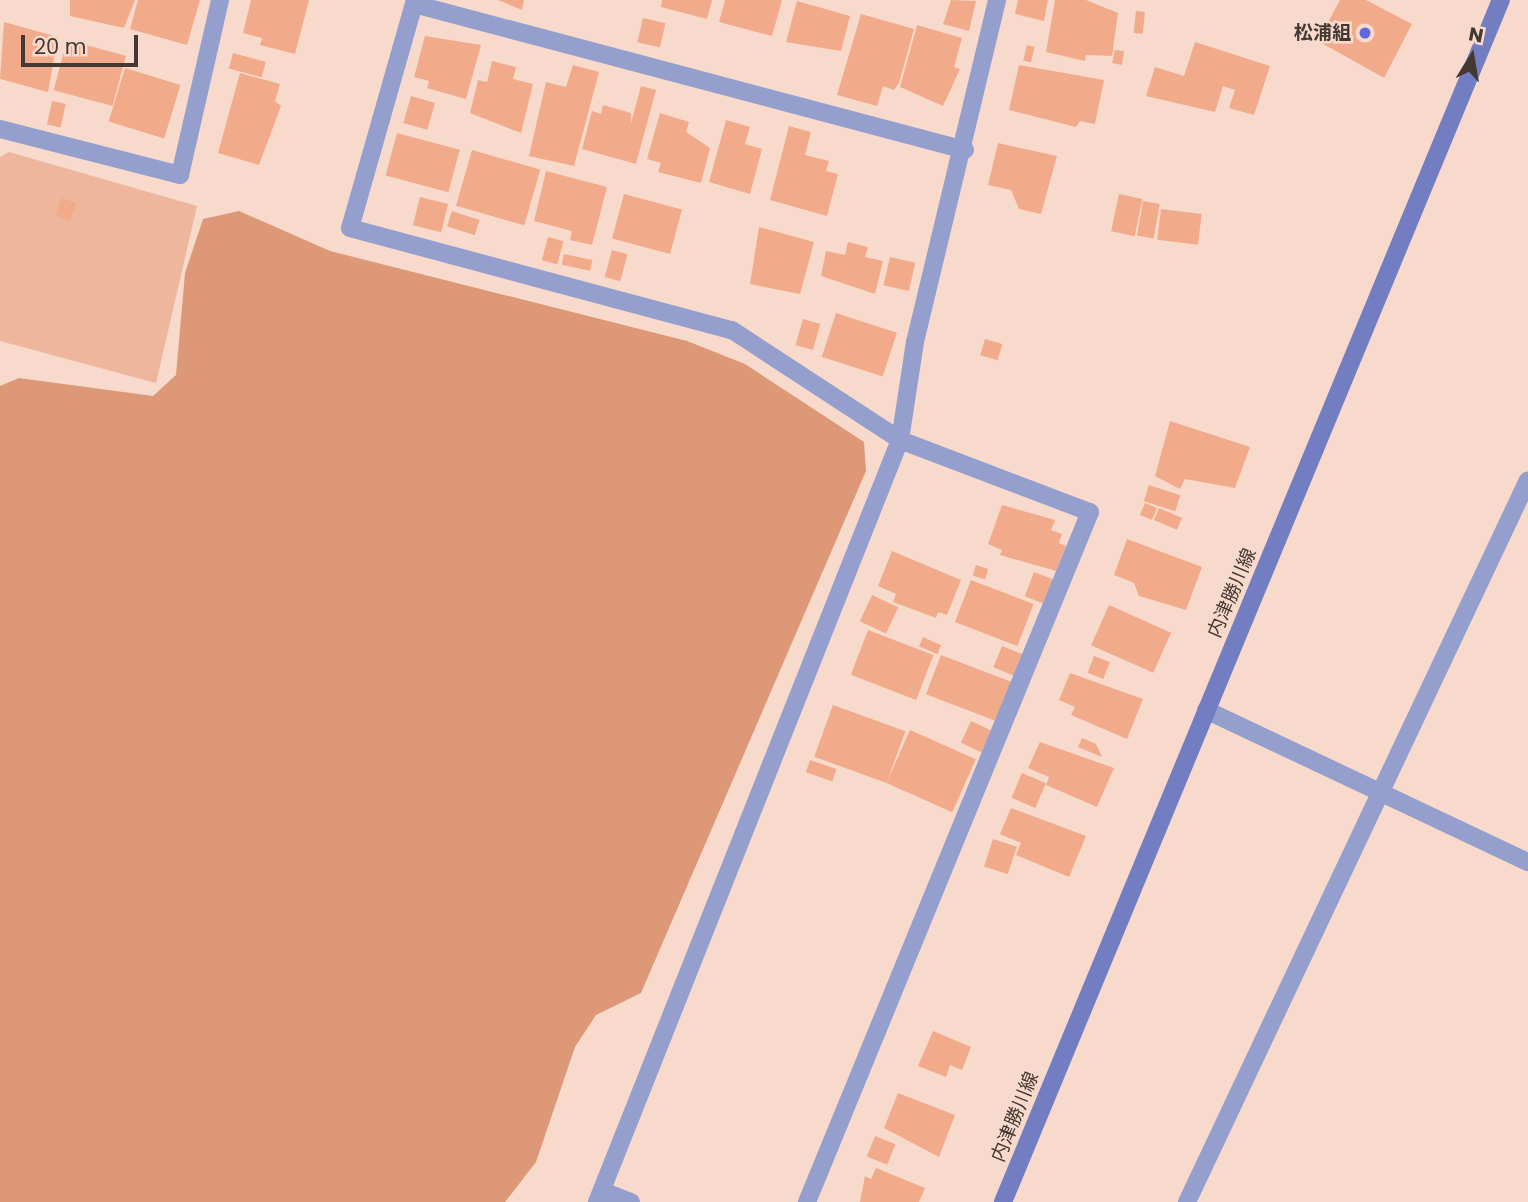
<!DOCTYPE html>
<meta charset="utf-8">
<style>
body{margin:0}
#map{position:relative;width:1528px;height:1202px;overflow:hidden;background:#f8dacc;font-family:Poppins,"Noto Sans JP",sans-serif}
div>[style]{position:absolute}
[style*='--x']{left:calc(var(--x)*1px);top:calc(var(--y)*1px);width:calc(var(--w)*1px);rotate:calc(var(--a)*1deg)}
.green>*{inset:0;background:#edb69d}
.forest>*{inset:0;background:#dd9877}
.building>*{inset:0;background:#f2ab8a;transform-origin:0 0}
.street>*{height:18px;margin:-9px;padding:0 9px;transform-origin:9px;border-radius:9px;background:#959fce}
.secondary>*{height:18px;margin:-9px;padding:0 9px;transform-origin:9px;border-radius:9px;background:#727dc2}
.dots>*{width:19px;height:19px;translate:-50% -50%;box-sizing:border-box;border:4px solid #f8dacc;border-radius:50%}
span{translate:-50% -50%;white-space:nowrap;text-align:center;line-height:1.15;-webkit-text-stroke:5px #f8dacc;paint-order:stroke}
.poi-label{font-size:19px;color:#443832;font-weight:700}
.right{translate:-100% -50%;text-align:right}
.street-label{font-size:19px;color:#443832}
.north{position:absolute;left:1437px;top:21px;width:70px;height:70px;-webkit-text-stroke:5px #f8dacc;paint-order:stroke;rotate:11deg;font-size:19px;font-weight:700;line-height:28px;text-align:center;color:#443832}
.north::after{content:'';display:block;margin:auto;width:24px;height:32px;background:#443832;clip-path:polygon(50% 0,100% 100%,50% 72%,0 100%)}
.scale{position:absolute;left:21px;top:35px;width:117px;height:32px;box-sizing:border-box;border:4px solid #443832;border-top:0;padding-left:9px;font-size:21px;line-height:24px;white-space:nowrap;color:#443832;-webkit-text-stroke:5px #f8dacc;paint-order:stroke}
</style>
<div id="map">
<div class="green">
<div style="clip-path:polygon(9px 152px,197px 206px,156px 383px,0 341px,0 157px)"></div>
</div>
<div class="forest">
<div style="clip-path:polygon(239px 211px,330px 251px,687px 341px,745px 364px,864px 442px,866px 471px,641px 993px,596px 1015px,575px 1047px,536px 1162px,505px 1202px,0 1202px,0 386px,19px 378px,153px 396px,176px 375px,185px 273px,203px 219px)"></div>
</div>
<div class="building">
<div style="clip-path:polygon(70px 0,135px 0,124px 28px,70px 16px)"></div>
<div style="clip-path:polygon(138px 0,200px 0,187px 45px,130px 29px)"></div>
<div style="clip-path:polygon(251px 0,309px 0,295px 54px,260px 45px,262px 38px,243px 33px)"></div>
<div style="clip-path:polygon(498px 0,524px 0,522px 10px)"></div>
<div style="clip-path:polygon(662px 0,712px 0,707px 19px,661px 7px)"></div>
<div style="clip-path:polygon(725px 0,782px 0,772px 36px,719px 22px)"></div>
<div style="clip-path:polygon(951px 0,976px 1px,969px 31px,943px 24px)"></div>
<div style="clip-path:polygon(1018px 0,1048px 0,1044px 21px,1015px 14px)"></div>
<div style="clip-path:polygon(1055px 0,1086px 0,1118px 13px,1112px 56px,1086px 55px,1085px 61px,1046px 52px)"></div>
<div style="clip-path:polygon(1340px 0,1366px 0,1412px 24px,1384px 78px,1318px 41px)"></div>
<div style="clip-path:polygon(797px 1px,850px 16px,841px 51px,786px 42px)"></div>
<div style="left:1136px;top:11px;width:9px;height:22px;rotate:6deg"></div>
<div style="clip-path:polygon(861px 14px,914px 29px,899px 83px,894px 90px,883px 86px,877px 106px,837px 95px)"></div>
<div style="left:643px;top:18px;width:23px;height:25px;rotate:13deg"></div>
<div style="clip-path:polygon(4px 22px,58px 37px,48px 92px,0 79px)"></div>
<div style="clip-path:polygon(917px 25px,962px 38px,954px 67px,960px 69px,943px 106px,900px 87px)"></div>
<div style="clip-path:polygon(425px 36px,481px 45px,466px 99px,427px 88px,429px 81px,414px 77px)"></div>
<div style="left:67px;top:40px;width:61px;height:52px;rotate:15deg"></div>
<div style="clip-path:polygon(1195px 42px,1270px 66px,1254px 115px,1229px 108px,1235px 90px,1223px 86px,1215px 112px,1146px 96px,1155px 67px,1184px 76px)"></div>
<div style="left:1027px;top:45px;width:8px;height:16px;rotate:14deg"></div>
<div style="clip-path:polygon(1115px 50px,1124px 51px,1122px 65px,1112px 63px)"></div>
<div style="left:233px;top:53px;width:34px;height:16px;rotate:15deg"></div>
<div style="clip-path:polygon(492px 61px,516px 67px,513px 79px,533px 84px,521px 133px,470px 113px,478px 80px,487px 82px)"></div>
<div style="clip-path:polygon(573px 65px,599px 72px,574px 166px,529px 156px,546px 82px,566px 87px)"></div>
<div style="clip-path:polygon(1019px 65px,1104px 80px,1095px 124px,1080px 121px,1076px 127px,1009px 110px)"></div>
<div style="left:125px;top:68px;width:58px;height:56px;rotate:17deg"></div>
<div style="clip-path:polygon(240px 73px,280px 84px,275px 101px,281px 106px,259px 165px,218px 153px)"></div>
<div style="clip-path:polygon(641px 86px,656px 90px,636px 164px,582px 149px,592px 111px,601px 114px,603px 105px,631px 113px,631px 123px)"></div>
<div style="left:411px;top:96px;width:25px;height:28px;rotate:16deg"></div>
<div style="left:52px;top:101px;width:14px;height:24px;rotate:12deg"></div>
<div style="clip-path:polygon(660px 113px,689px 122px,686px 132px,710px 148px,701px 183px,658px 172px,661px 163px,647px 159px)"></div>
<div style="clip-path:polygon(726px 120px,750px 127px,745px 144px,762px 149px,750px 194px,709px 182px)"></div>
<div style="clip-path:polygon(789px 126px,811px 132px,805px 155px,829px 161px,826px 171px,838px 174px,827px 216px,770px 200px)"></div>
<div style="left:397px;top:133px;width:65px;height:44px;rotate:15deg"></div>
<div style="clip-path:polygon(998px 143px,1057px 156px,1041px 214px,1019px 209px,1011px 190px,988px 185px)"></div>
<div style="left:472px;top:150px;width:71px;height:58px;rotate:16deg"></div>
<div style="clip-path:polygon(546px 171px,607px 187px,592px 245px,570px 240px,572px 231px,534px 221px)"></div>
<div style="left:624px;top:194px;width:60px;height:46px;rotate:15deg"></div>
<div style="left:1119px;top:194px;width:24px;height:38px;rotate:12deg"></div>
<div style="left:420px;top:197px;width:29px;height:29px;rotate:14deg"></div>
<div style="left:61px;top:198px;width:16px;height:19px;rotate:18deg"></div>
<div style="left:1143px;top:201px;width:17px;height:35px;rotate:10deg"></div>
<div style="left:1161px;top:209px;width:41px;height:31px;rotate:7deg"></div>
<div style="left:452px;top:211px;width:29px;height:16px;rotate:18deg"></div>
<div style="clip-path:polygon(759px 227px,814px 242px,800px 294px,750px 284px)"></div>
<div style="left:548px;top:237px;width:16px;height:24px;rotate:15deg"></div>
<div style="clip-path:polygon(848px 242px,868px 247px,865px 257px,883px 261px,875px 294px,821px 276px,826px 251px,845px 255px)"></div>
<div style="left:612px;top:250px;width:16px;height:28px;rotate:15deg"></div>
<div style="left:564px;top:254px;width:29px;height:11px;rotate:12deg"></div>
<div style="left:890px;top:257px;width:26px;height:29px;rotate:13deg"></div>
<div style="left:836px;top:313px;width:64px;height:46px;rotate:18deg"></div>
<div style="left:803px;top:319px;width:18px;height:27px;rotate:16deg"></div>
<div style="left:985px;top:339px;width:18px;height:17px;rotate:16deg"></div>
<div style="clip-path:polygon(1170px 421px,1250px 447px,1235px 488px,1185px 479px,1180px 489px,1155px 476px)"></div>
<div style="left:1149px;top:485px;width:33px;height:17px;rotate:18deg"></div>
<div style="left:1145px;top:503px;width:13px;height:13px;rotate:23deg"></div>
<div style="clip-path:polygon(1002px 505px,1055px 520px,1051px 530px,1062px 534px,1059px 543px,1066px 546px,1056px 571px,1000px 555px,1002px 550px,988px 544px)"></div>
<div style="left:1159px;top:508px;width:25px;height:13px;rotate:23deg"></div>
<div style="clip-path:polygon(1127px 539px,1202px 567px,1186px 610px,1139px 596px,1134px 583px,1114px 575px)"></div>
<div style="clip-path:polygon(892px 551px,961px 580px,947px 615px,938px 612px,936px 618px,893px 602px,896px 594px,878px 586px)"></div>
<div style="left:976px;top:565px;width:13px;height:11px;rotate:18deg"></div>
<div style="left:1034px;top:572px;width:25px;height:26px;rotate:21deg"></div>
<div style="left:971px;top:580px;width:67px;height:45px;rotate:21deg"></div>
<div style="left:872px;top:595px;width:29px;height:29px;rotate:25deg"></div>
<div style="left:1109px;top:605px;width:68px;height:44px;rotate:24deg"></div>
<div style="left:868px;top:630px;width:70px;height:48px;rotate:21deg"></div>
<div style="left:923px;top:637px;width:20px;height:10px;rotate:24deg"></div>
<div style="left:1002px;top:646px;width:27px;height:23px;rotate:22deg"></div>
<div style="left:941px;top:655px;width:77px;height:42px;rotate:21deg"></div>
<div style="left:1094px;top:656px;width:17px;height:18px;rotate:21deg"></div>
<div style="clip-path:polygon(1070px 673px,1143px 699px,1127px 739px,1071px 715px,1075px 707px,1059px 700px)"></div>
<div style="left:833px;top:705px;width:77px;height:55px;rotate:20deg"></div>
<div style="left:971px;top:721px;width:26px;height:24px;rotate:25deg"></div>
<div style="left:910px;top:730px;width:72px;height:58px;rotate:24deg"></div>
<div style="clip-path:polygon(1082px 738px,1096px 744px,1102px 757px,1078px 747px)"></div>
<div style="clip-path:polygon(1040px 742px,1114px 768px,1097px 807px,1046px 785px,1049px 777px,1028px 768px)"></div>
<div style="left:810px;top:760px;width:28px;height:13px;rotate:19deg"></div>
<div style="left:1022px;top:773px;width:26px;height:27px;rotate:23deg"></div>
<div style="clip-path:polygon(1011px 808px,1086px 836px,1069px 877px,1016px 855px,1021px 843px,1000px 834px)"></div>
<div style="left:993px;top:839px;width:25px;height:29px;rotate:18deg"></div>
<div style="clip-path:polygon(933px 1031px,971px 1047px,962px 1070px,950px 1065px,946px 1077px,918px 1066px)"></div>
<div style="clip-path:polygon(898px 1093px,955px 1115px,939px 1157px,884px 1128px)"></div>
<div style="left:875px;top:1136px;width:22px;height:22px;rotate:22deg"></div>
<div style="clip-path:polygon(876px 1168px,925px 1188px,919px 1202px,860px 1202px,865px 1176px,871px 1179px)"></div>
</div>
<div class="street">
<div style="--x:415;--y:0;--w:237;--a:105.9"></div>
<div style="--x:350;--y:228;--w:395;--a:15"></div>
<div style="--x:732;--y:330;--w:201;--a:33.2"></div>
<div style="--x:900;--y:440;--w:203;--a:20.8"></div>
<div style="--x:1090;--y:512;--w:746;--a:112.3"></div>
<div style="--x:414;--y:4;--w:570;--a:14.84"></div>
<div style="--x:0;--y:129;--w:186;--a:14.3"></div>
<div style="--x:180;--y:175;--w:180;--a:-77.1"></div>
<div style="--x:1206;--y:710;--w:356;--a:25.3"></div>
<div style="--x:602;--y:1191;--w:31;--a:21"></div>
<div style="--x:597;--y:1202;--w:820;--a:-68.32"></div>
<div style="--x:900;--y:440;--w:99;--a:-81.3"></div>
<div style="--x:915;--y:342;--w:352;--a:-76.5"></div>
<div style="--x:1187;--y:1202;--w:798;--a:-64.72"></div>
</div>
<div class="secondary">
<div style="--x:1003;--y:1202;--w:1301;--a:-67.5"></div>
</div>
<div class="dots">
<div style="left:1365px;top:33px;background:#5e68e0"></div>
</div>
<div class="poi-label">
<span class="right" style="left:1351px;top:33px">松浦組</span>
</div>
<div class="street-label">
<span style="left:1232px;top:593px;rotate:-67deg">内津勝川線</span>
<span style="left:1015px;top:1117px;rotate:-68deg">内津勝川線</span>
</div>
<div class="north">N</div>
<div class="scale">20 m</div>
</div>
